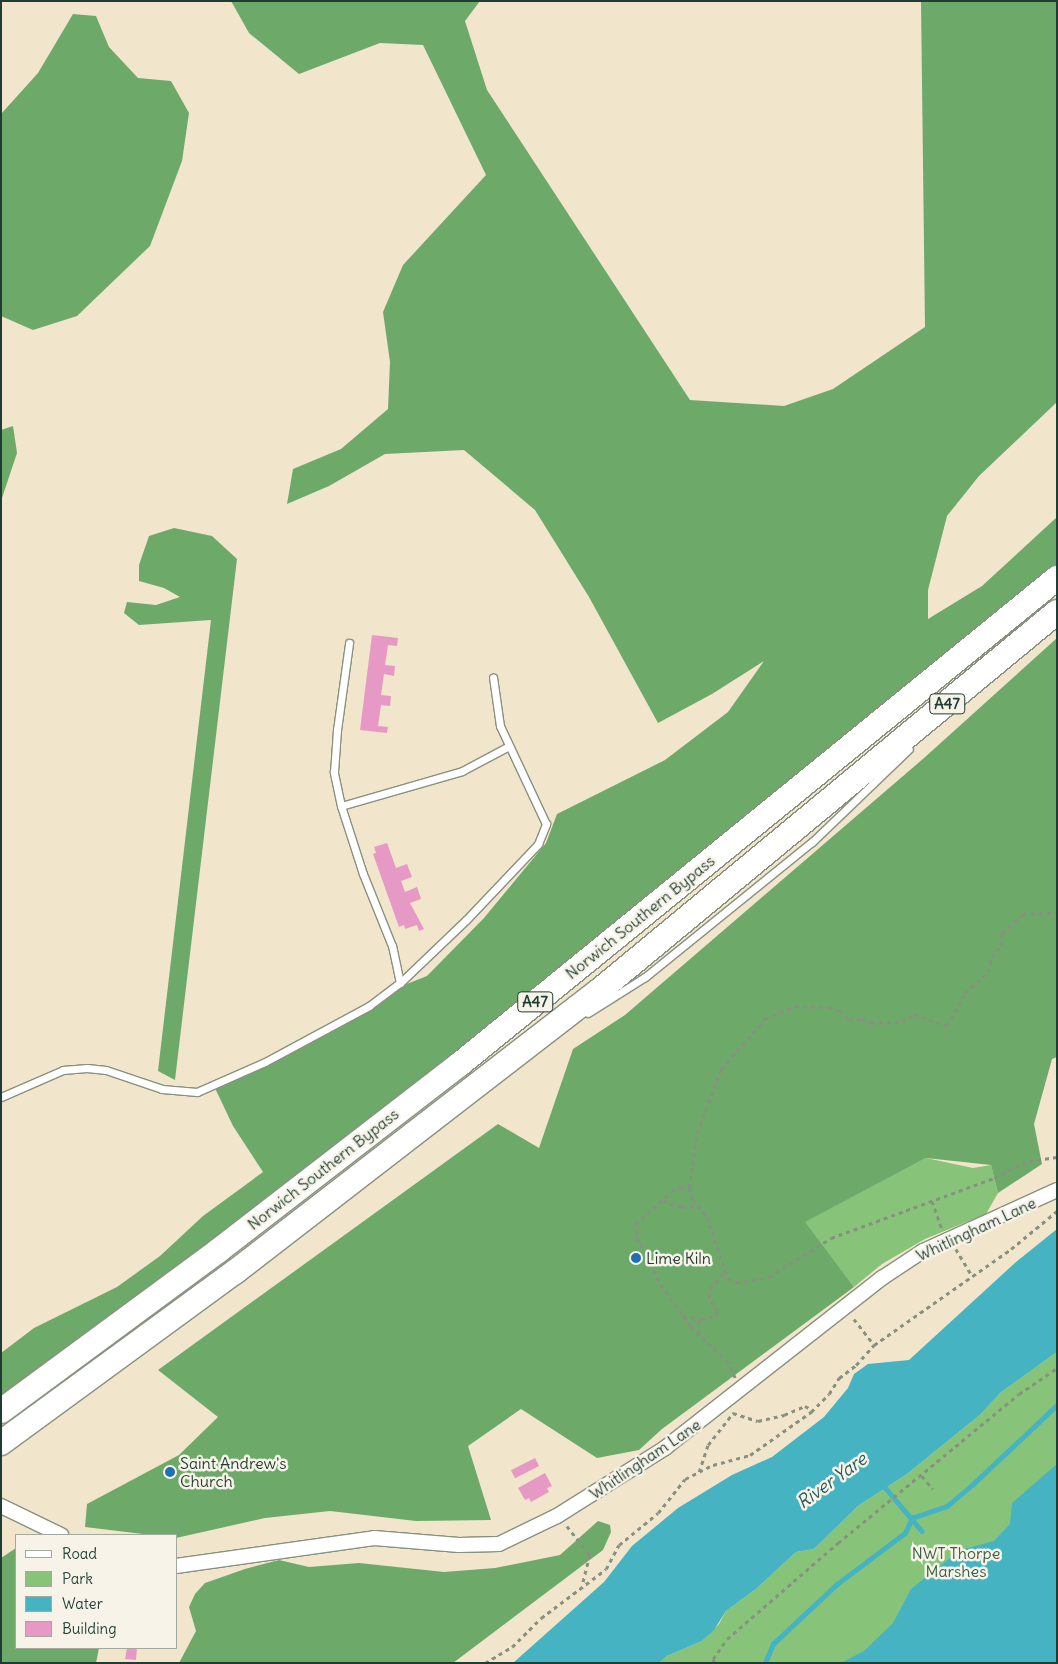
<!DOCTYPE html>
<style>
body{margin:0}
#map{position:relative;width:1058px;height:1664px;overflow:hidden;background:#f1e5cb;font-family:Delius,sans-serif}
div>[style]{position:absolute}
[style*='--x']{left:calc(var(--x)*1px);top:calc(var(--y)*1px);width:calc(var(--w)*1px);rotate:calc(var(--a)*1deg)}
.green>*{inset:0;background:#87c47a}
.forest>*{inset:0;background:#6daa6a}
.water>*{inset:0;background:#45b3c2}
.stream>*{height:4.5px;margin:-2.25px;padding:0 2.25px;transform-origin:2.25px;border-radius:2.25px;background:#45b3c2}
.building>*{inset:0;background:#e699c5;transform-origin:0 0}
.path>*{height:2.5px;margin-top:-1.25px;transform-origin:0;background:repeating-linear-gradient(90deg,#889180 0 4px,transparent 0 8px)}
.roads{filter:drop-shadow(1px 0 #889180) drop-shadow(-1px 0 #889180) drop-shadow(0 1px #889180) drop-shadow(0 -1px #889180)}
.service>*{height:7px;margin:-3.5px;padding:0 3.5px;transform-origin:3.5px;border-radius:3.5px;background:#fff}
.minor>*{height:14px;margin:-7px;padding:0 7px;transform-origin:7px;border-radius:7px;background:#fff}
.trunk>*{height:24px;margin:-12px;padding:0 12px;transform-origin:12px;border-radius:12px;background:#fff}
.dots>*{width:14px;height:14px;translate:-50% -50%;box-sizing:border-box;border:2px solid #f7f3e8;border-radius:50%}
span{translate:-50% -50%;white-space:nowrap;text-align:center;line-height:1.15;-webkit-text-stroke:5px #f7f3e8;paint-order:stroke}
.shield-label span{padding:1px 4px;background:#f7f3e8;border:1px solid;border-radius:4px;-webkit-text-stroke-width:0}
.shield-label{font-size:15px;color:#1f3d34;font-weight:700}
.street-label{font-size:16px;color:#1f3d34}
.poi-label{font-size:16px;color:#1f3d34}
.left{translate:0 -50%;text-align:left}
.park-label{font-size:16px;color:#395f46}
.water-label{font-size:18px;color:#285a58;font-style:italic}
.frame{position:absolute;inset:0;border:2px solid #1f3d34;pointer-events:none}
.legend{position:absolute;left:15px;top:1534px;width:162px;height:115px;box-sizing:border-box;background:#f7f3e8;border:1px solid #a1aaa0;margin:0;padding:6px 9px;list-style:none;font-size:15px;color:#1f3d34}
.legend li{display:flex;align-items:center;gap:10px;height:25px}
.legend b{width:25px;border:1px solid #a1aaa0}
</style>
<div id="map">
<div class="green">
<div style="clip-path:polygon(926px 1158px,973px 1168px,991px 1165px,998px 1193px,986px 1214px,925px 1239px,882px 1264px,854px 1287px,804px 1222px)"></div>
<div style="clip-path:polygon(1057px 1352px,1057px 1663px,659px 1663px,667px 1656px,702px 1641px,719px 1624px,726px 1611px,756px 1589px,796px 1552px,814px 1549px,858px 1506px,907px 1474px,981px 1414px,1000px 1393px)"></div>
</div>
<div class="forest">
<div style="clip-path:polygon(231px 1px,480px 1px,465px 21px,487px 90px,690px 400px,784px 406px,833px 389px,925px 327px,921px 1px,1057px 1px,1057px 402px,979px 476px,947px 516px,928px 590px,928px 619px,982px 586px,1057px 517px,1057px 568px,456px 1060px,1px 1405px,1px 1353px,34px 1328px,117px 1287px,160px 1256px,203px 1216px,263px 1172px,233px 1126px,214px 1086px,265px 1062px,389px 991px,427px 976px,484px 918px,546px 843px,557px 814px,665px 760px,728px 712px,764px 661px,712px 694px,658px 723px,589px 597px,535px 510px,464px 450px,385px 454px,329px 486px,287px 504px,293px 469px,341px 449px,388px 409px,390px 362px,383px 312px,403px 265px,486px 175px,423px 45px,380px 43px,299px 74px,249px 33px)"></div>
<div style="clip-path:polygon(73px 14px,96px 16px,109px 47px,138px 78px,171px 81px,189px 113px,182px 161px,150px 246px,77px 316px,33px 330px,1px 316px,1px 114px,38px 73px)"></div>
<div style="clip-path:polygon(13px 426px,17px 453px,1px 501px,1px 430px)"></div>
<div style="clip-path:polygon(174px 528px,212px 536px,237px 559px,175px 1080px,158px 1071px,211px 620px,139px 625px,124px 613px,127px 602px,156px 605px,180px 597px,164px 588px,139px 581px,139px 565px,149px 536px)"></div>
<div style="clip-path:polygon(1057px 638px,1057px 1057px,1052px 1059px,1034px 1124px,1042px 1164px,998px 1193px,991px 1165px,926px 1158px,805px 1222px,854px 1287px,662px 1429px,639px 1450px,597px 1458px,521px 1409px,468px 1446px,491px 1520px,416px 1521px,330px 1511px,265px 1518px,176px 1538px,85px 1527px,87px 1504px,179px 1455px,218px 1417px,158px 1370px,498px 1124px,539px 1148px,573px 1049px,625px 1015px,924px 758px)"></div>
<div style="clip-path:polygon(598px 1521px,610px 1525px,611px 1532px,603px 1550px,453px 1663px,179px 1663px,196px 1631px,189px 1607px,195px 1594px,205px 1583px,245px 1569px,279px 1560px,309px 1567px,359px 1563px,444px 1572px,495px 1568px,560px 1555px)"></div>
<div style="clip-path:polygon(16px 1548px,16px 1648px,99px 1648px,96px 1663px,1px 1663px,1px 1558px)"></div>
</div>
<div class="water">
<div style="clip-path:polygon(1057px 1229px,1057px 1352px,1000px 1393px,981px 1414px,907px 1474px,858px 1506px,814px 1549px,796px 1552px,756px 1589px,726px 1611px,714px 1630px,702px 1641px,667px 1656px,659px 1663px,513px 1663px,604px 1582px,632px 1546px,678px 1508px,732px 1475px,772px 1457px,824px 1417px,848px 1388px,854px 1374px,868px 1364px,909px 1360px,1016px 1262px)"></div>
<div style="clip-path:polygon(1057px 1464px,1057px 1663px,841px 1663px,864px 1651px,893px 1623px,911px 1589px,960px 1550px,994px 1541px,1010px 1524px,1012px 1503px)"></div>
</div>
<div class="stream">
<div style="--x:883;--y:1485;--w:60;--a:49.7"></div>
<div style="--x:765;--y:1663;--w:21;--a:-67"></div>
<div style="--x:773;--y:1644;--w:88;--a:-43.2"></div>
<div style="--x:837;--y:1584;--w:85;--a:-36.9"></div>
<div style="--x:905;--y:1533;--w:17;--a:-65"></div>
<div style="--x:912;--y:1518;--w:37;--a:-19"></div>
<div style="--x:947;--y:1506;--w:33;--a:-40"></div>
<div style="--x:972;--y:1485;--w:117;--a:-43.3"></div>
</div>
<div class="building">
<div style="clip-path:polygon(372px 635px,398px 638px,397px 646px,388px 645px,385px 665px,395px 666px,394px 676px,384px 674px,381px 695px,391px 696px,390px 706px,381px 705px,378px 726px,388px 727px,387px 733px,360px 730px)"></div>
<div style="clip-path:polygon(387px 843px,396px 868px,407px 864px,412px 877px,401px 881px,405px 892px,417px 887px,421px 899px,410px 903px,424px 929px,419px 931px,417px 925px,405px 929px,404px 925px,399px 927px,373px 854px,376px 853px,374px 847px)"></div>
<div style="left:535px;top:1458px;width:9px;height:27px;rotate:63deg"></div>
<div style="clip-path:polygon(545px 1473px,552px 1486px,547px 1488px,549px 1492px,531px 1502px,529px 1498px,525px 1500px,518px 1488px)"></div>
<div style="clip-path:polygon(127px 1648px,137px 1648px,136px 1660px,125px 1659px)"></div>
</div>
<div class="path">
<div style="--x:689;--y:1188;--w:12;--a:70"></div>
<div style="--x:693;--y:1199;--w:23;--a:52"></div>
<div style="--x:707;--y:1217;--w:65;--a:71"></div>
<div style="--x:728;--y:1278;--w:9;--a:32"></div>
<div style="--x:736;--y:1283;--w:34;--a:-10"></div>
<div style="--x:769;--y:1277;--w:73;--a:-32.2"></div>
<div style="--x:831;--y:1238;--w:174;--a:-20.2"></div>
<div style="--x:994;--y:1178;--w:39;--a:-26"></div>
<div style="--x:1029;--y:1161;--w:28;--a:-8"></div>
<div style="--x:663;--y:1201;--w:20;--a:18"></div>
<div style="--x:682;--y:1207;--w:17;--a:-3"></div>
<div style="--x:932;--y:1201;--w:29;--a:70"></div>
<div style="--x:956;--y:1249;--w:31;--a:59"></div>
<div style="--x:683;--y:1316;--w:18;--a:9"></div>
<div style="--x:701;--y:1319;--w:15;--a:-11"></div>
<div style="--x:716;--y:1316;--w:4;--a:-76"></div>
<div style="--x:717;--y:1312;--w:16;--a:-120"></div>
<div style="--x:709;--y:1298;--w:9;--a:-84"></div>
<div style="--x:710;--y:1289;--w:23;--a:-49"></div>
<div style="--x:854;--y:1319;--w:33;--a:52"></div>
<div style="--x:699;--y:1333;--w:11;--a:-95"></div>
<div style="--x:698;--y:1322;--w:4;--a:-45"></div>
<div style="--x:735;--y:1378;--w:17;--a:-115"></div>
<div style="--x:728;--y:1363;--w:52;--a:-135.8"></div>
<div style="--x:691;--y:1327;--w:57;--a:-125.7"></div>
<div style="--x:658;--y:1281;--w:29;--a:-112"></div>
<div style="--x:647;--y:1254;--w:15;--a:-127"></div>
<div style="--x:638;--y:1242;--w:18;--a:-99"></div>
<div style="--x:635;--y:1224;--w:48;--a:-41.6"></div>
<div style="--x:671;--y:1192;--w:10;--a:-29"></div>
<div style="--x:680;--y:1187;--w:9;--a:6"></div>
<div style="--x:689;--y:1188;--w:56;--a:-81.7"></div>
<div style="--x:697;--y:1133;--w:68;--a:-69.4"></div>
<div style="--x:721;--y:1069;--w:67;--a:-48.7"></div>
<div style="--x:765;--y:1019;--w:33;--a:-23"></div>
<div style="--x:795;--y:1006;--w:34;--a:2"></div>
<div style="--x:829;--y:1007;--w:12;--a:20"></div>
<div style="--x:840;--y:1011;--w:13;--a:45"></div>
<div style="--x:849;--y:1020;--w:13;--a:-4"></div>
<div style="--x:862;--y:1019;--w:10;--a:24"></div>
<div style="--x:871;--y:1023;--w:31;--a:-2"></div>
<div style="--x:902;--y:1022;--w:14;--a:-34"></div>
<div style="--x:914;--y:1014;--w:35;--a:20"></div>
<div style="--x:947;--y:1026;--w:38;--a:-61"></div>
<div style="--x:965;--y:993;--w:31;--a:-42"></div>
<div style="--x:988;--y:972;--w:16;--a:-75"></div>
<div style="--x:992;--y:957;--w:14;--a:-51"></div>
<div style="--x:1001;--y:946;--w:13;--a:-86"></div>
<div style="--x:1002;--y:933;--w:28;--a:-42"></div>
<div style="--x:1023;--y:914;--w:34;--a:-2"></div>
<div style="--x:699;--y:1472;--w:28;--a:-72"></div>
<div style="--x:708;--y:1445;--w:41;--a:-52"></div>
<div style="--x:733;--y:1413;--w:26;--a:18"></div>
<div style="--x:758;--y:1421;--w:27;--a:-13"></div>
<div style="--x:784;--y:1415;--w:23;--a:-23"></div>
<div style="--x:805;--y:1406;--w:9;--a:27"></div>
<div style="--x:922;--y:1476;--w:17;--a:50"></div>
<div style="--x:567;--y:1526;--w:37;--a:52"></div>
<div style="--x:590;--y:1555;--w:30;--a:104"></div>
<div style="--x:485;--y:1663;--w:31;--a:-31"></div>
<div style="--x:512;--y:1647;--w:41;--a:-45"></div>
<div style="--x:541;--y:1618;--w:81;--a:-37"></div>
<div style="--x:606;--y:1569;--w:27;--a:-62"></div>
<div style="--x:619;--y:1545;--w:50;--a:-39.4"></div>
<div style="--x:658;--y:1513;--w:43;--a:-51.5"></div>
<div style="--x:685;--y:1479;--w:31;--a:-27"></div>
<div style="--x:713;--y:1465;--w:38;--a:-15"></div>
<div style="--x:750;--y:1455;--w:75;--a:-35.2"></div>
<div style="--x:811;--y:1412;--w:25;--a:-45"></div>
<div style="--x:829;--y:1394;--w:19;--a:-58"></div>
<div style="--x:839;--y:1378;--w:21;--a:-37"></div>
<div style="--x:856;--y:1365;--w:27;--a:-48"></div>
<div style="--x:874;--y:1345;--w:167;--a:-35"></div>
<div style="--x:1011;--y:1249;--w:60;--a:-39.6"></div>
<div style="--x:714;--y:1663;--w:4;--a:-104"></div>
<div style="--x:713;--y:1659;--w:24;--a:-55"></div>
<div style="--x:727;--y:1639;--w:147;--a:-40.9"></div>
<div style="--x:838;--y:1543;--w:234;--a:-39.5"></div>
<div style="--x:1019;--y:1394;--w:46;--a:-34.4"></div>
</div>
<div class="roads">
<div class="service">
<div style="--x:341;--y:806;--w:126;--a:-16.1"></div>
<div style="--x:462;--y:771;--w:53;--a:-28"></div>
<div style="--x:400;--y:983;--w:91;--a:-43.7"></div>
<div style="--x:466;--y:920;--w:105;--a:-46.5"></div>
<div style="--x:538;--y:844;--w:22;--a:-68"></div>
<div style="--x:546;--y:824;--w:108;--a:-115.1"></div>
<div style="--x:500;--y:726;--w:49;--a:-98.1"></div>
<div style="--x:588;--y:1013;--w:67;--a:-32.3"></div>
<div style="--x:645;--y:977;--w:215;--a:-39"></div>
<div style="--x:812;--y:842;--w:134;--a:-43.8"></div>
<div style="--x:1;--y:1097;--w:68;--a:-23.5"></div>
<div style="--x:63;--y:1070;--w:24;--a:-5"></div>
<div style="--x:87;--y:1068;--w:19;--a:6"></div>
<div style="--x:106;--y:1070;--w:59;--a:18.7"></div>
<div style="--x:162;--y:1089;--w:35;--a:5"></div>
<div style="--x:197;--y:1092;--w:74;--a:-23.8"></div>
<div style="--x:265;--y:1062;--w:118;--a:-28.3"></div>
<div style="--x:369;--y:1006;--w:39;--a:-37"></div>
<div style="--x:400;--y:983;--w:38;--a:-102"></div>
<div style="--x:392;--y:946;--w:78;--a:-111.9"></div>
<div style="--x:363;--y:874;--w:71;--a:-107.9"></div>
<div style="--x:341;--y:806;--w:35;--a:-102"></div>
<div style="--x:334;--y:772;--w:42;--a:-85.9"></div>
<div style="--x:337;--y:730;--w:88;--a:-82.1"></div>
</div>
<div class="minor">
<div style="--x:1;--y:1506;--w:67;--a:25.8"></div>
<div style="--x:176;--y:1566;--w:200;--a:-8"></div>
<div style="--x:374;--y:1538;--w:85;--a:4.7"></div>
<div style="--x:459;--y:1545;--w:40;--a:-1.4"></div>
<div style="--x:499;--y:1544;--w:64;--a:-25.8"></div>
<div style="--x:557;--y:1516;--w:128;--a:-32.2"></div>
<div style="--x:665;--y:1448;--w:276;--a:-38.1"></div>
<div style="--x:882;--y:1278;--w:49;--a:-33.4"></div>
<div style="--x:923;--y:1251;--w:147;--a:-24.5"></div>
</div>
<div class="trunk">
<div style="--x:1;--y:1411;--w:270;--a:-36.4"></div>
<div style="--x:218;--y:1251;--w:306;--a:-37.7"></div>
<div style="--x:460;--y:1064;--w:770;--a:-39.15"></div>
<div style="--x:1;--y:1443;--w:290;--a:-36.2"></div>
<div style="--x:235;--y:1272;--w:461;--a:-37.7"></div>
<div style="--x:600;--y:990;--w:593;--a:-39.6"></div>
</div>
</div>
<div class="dots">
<div style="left:636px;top:1258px;background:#1f6fb2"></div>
<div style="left:170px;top:1472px;background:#1f6fb2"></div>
</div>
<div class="shield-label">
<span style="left:947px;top:704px">A47</span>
<span style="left:535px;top:1002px">A47</span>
</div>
<div class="street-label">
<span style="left:640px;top:917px;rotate:-39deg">Norwich Southern Bypass</span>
<span style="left:323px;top:1169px;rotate:-38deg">Norwich Southern Bypass</span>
<span style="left:976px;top:1229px;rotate:-25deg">Whitlingham Lane</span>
<span style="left:645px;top:1459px;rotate:-34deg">Whitlingham Lane</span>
</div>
<div class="poi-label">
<span class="left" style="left:646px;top:1258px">Lime Kiln</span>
<span class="left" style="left:180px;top:1472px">Saint Andrew's<br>Church</span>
</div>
<div class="park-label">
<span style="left:956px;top:1562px">NWT Thorpe<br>Marshes</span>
</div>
<div class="water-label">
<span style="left:832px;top:1481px;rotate:-36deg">River Yare</span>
</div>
<div class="frame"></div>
<ul class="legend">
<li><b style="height:6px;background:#fff"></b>Road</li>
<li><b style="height:14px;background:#87c47a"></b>Park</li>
<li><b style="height:14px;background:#45b3c2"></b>Water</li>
<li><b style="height:14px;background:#e699c5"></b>Building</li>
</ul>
</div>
